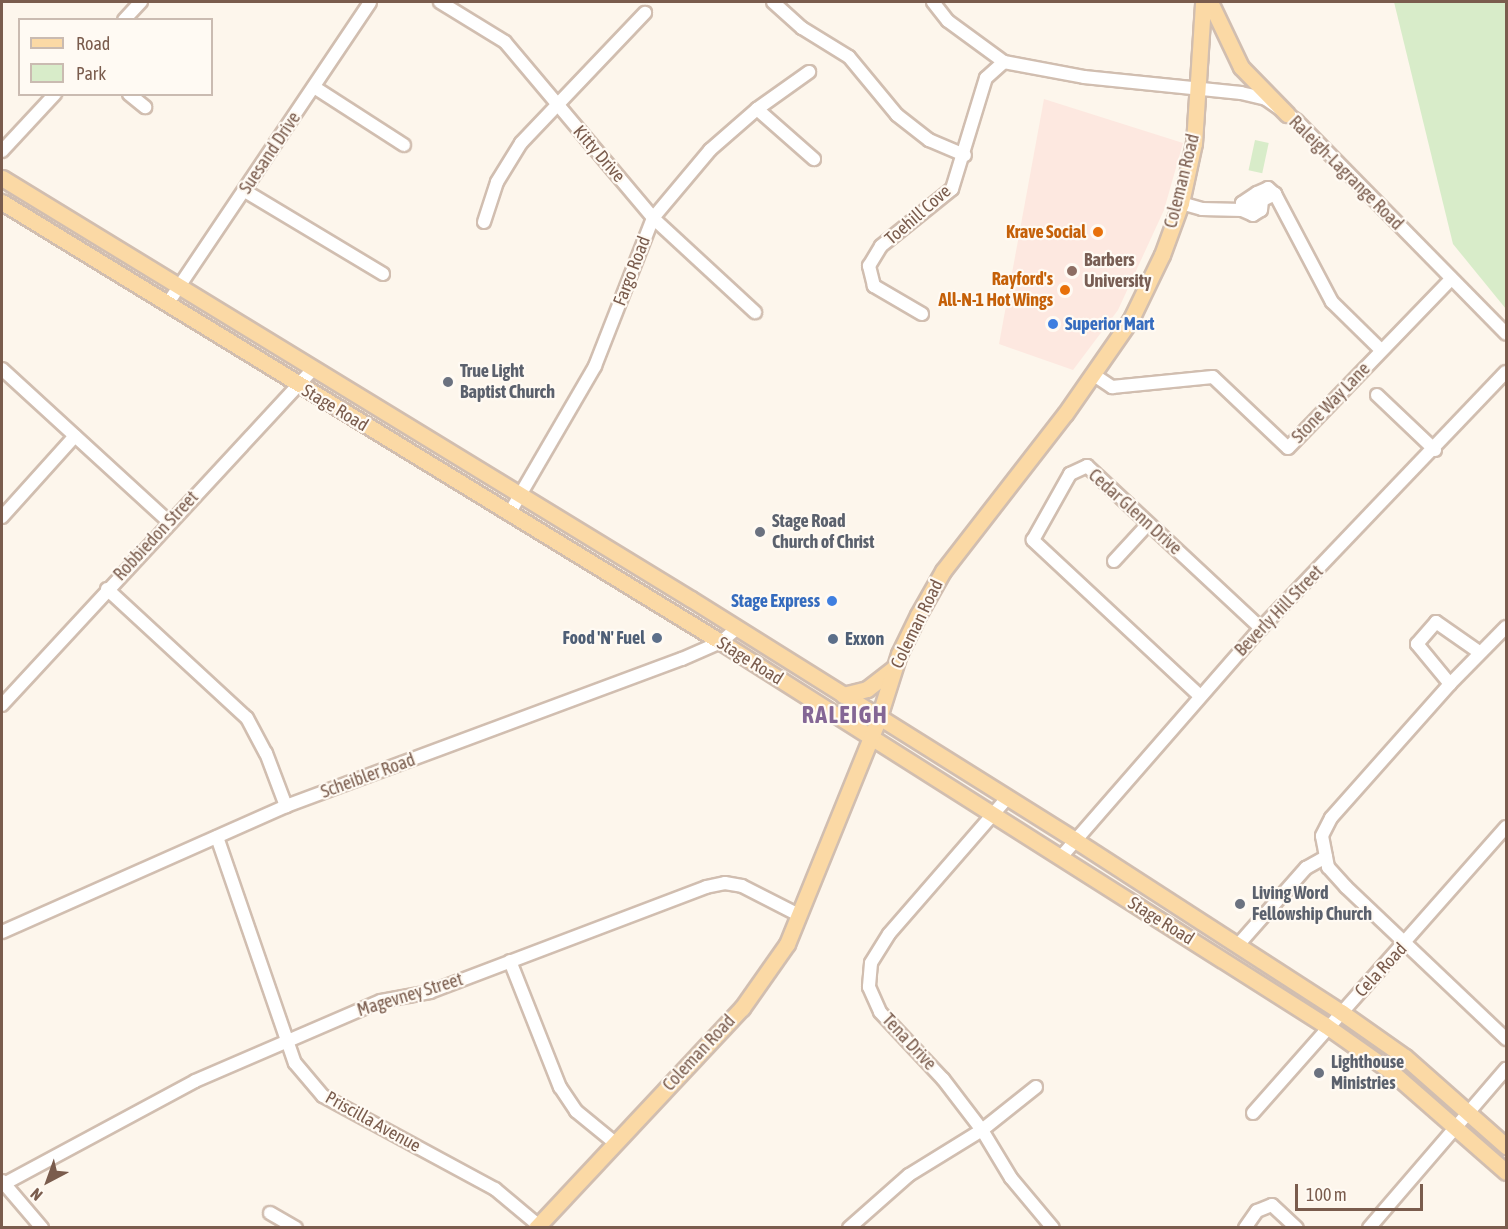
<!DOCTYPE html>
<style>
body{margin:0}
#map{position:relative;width:1508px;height:1229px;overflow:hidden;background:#fdf6ec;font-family:"Asap Condensed",sans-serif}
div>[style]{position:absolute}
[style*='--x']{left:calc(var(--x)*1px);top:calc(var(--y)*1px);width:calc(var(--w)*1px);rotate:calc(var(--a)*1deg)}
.commercial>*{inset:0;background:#fde8e0}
.green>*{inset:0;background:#d8ecc9;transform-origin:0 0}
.roads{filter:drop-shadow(2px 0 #d1beb0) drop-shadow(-2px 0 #d1beb0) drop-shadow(0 2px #d1beb0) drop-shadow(0 -2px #d1beb0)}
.minor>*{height:12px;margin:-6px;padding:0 6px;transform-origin:6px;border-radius:6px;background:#fff}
.major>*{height:15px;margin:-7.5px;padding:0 7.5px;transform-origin:7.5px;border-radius:7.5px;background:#fbd9a5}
.dots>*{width:16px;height:16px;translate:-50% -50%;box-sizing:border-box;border:3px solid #fffaf3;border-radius:50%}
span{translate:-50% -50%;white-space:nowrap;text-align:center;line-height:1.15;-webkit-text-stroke:4.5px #fffaf3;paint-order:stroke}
.street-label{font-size:18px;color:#7a5c4d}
.food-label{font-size:18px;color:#c56008;font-weight:700}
.right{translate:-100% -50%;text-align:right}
.education-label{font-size:18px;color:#785e54;font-weight:700}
.left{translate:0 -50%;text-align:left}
.shop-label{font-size:18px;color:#366cbe;font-weight:700}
.worship-label{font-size:18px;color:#5b616d;font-weight:700}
.service-label{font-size:18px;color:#4e5e75;font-weight:700}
.district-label{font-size:24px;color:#846695;font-weight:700;letter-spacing:1.5px}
.frame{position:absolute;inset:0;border:3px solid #7a5c4d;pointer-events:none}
.legend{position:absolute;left:18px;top:18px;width:195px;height:78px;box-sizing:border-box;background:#fffaf3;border:2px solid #cabbb1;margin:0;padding:8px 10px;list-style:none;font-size:18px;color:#7a5c4d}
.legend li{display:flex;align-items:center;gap:12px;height:30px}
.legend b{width:30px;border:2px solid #cabbb1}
.north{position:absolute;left:18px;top:1151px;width:60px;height:60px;-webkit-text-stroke:4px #fffaf3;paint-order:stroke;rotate:221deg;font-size:16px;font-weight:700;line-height:24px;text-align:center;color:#7a5c4d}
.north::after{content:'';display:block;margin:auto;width:21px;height:27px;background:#7a5c4d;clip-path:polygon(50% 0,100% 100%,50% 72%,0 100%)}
.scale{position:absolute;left:1295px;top:1184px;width:128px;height:27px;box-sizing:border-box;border:3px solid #7a5c4d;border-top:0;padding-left:8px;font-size:18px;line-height:21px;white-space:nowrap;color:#7a5c4d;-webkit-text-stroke:4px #fffaf3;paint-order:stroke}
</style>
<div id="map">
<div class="commercial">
<div style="clip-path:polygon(1044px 99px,1183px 143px,1164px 210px,1118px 310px,1073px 370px,999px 344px)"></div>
</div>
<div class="green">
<div style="clip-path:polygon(1394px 2px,1506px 2px,1506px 309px,1453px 244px)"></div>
<div style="left:1255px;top:140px;width:14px;height:31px;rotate:12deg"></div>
</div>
<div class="roads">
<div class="minor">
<div style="--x:440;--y:2;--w:76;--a:31.6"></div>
<div style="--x:505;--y:42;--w:230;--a:49.9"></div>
<div style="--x:653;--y:218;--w:139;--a:42.7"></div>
<div style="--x:773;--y:2;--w:39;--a:42"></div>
<div style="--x:802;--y:28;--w:55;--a:31.7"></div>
<div style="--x:849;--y:57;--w:75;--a:50.4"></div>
<div style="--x:897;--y:115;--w:41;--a:38"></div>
<div style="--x:929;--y:140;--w:39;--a:23"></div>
<div style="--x:933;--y:2;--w:24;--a:52"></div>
<div style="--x:948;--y:21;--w:69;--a:36.2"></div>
<div style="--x:1004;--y:62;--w:81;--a:10.6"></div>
<div style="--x:1084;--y:77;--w:158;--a:5.8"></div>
<div style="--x:1241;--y:93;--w:26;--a:13"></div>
<div style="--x:1266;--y:99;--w:38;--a:35"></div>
<div style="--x:1297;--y:121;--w:298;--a:45.5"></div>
<div style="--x:124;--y:20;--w:25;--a:-47"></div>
<div style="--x:314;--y:87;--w:107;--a:32.8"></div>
<div style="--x:129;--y:94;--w:21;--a:39"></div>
<div style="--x:757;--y:109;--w:76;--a:41.3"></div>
<div style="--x:2;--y:151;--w:78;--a:-47.1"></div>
<div style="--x:245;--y:191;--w:161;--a:31"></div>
<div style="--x:1181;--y:203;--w:22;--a:16"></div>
<div style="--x:1202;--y:209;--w:40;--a:1.4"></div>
<div style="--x:1242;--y:210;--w:37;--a:-26"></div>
<div style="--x:1242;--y:210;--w:7;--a:-90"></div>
<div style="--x:1242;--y:203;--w:18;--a:-34"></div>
<div style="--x:1257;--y:193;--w:12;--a:-24"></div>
<div style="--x:1268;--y:188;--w:9;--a:41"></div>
<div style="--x:1275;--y:194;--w:122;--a:62.2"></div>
<div style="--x:1332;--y:302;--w:69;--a:44.4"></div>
<div style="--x:1242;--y:210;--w:12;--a:24"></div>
<div style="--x:1253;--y:215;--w:9;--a:-32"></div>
<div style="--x:1261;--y:210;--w:9;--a:-84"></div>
<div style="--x:484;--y:222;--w:42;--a:-72"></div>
<div style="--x:497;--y:182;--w:46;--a:-58.4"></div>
<div style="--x:521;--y:143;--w:180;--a:-46.4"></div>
<div style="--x:168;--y:303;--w:362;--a:-56.1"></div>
<div style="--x:922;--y:314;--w:56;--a:-149.7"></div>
<div style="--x:874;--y:286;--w:21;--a:-104"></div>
<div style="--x:869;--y:266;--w:23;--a:-59"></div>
<div style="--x:881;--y:246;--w:91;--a:-38.8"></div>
<div style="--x:952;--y:189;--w:116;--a:-73"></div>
<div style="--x:986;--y:78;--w:24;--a:-42"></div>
<div style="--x:2;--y:369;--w:226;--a:42.5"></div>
<div style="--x:1094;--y:375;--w:22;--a:34"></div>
<div style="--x:1112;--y:387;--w:101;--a:-5.7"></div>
<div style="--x:1213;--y:377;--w:103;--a:43.4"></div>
<div style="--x:1288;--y:448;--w:233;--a:-46"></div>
<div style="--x:1377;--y:395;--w:80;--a:43.5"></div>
<div style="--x:509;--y:514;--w:171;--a:-59.8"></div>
<div style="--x:595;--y:366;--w:159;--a:-68.6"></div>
<div style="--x:653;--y:218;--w:89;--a:-50"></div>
<div style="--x:710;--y:150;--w:62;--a:-41.1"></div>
<div style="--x:757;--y:109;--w:64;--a:-35.4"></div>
<div style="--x:2;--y:517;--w:109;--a:-48"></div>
<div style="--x:1114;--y:561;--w:50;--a:-47.4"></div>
<div style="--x:107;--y:589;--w:190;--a:42.7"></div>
<div style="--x:247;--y:718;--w:40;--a:62"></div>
<div style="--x:266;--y:753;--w:57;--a:69.3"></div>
<div style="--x:1506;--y:627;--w:80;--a:134.5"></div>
<div style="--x:1450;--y:684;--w:179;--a:131.6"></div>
<div style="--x:1331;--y:818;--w:20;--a:117"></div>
<div style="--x:1322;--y:836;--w:32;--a:79"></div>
<div style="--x:1328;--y:867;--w:27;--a:48"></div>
<div style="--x:1346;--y:887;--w:221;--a:43.5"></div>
<div style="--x:1450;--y:684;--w:52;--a:-129.5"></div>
<div style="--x:1417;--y:644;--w:29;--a:-49"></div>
<div style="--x:1436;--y:622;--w:52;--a:34.9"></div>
<div style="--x:1200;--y:696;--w:229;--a:-137"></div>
<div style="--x:1033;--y:540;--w:76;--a:-60.7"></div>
<div style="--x:1070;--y:474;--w:19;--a:-25"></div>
<div style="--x:1087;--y:466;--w:238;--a:43"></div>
<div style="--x:2;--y:705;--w:456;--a:-47.2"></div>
<div style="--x:1008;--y:797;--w:181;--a:131"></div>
<div style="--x:889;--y:934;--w:34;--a:122"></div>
<div style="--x:871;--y:963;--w:24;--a:95"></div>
<div style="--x:869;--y:987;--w:27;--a:66"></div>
<div style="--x:880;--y:1012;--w:92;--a:46.8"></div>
<div style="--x:943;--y:1079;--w:64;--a:52.6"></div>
<div style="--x:982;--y:1130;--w:56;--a:58.9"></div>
<div style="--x:1011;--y:1178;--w:65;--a:50"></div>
<div style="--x:217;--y:837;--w:239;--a:71"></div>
<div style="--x:295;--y:1063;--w:43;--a:49.7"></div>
<div style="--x:323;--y:1096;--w:196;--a:28.4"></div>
<div style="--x:495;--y:1189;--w:56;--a:39.9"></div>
<div style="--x:1061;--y:857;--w:304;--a:-48.9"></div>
<div style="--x:1261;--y:628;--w:354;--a:-46.3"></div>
<div style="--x:2;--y:932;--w:311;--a:-23.9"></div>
<div style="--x:286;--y:806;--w:422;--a:-20.4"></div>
<div style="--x:682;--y:659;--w:43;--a:-23.6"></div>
<div style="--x:721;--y:642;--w:21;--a:-41"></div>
<div style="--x:1238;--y:945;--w:103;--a:-48.6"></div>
<div style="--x:1306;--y:868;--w:23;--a:-29"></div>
<div style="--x:510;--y:961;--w:136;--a:68.4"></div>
<div style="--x:560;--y:1087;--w:29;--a:56"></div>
<div style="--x:576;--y:1111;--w:50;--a:39.4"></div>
<div style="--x:1253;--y:1113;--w:382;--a:-48.5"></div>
<div style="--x:2;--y:1181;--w:62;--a:49.6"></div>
<div style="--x:2;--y:1185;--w:219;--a:-28.3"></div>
<div style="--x:195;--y:1081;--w:202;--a:-23.3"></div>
<div style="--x:381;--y:1001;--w:50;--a:-10.4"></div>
<div style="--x:430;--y:992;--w:295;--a:-20.8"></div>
<div style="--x:706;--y:887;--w:19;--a:-12"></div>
<div style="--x:725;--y:883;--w:17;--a:10"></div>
<div style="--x:742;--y:886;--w:64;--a:27"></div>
<div style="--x:270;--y:1213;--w:30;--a:30"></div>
<div style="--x:849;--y:1228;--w:80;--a:-41.5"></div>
<div style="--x:909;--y:1175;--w:86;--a:-31.7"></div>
<div style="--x:982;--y:1130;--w:69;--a:-38.5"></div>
<div style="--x:1245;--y:1228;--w:21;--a:-55"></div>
<div style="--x:1257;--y:1211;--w:16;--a:-22"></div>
<div style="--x:1272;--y:1205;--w:34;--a:43"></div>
<div style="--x:1369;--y:1228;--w:210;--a:-49.3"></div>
</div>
<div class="major">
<div style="--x:1210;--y:2;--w:72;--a:64.5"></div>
<div style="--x:1241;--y:67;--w:66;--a:45.6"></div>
<div style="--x:2;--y:178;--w:807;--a:31.43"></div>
<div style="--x:691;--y:599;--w:453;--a:32.1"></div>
<div style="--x:1075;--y:840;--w:317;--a:32.9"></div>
<div style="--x:1341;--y:1012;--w:78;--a:35.1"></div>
<div style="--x:1405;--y:1057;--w:135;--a:41.4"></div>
<div style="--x:2;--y:202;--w:843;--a:31.47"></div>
<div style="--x:721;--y:642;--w:715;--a:32.38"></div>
<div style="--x:1325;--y:1025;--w:83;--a:35.2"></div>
<div style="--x:1393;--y:1073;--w:150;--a:41.2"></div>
<div style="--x:843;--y:695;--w:25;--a:-14"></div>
<div style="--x:867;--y:689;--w:34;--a:-38"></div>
<div style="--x:536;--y:1228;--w:301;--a:-46.9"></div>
<div style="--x:742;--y:1008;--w:78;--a:-54.9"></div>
<div style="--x:787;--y:944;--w:245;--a:-67.9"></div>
<div style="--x:879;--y:717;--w:66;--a:-72.4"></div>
<div style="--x:899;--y:654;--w:43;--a:-64"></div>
<div style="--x:918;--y:615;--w:51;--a:-60.4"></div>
<div style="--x:943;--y:571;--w:199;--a:-52.2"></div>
<div style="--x:1065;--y:414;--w:116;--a:-55.2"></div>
<div style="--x:1131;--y:319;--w:71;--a:-64.2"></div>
<div style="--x:1162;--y:255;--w:55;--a:-69.9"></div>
<div style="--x:1181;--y:203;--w:61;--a:-77.8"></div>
<div style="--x:1194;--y:143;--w:141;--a:-86.3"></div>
</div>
</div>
<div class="dots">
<div style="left:1098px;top:232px;background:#e8710a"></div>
<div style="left:1072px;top:271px;background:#8d6e63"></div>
<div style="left:1065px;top:290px;background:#e8710a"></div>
<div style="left:1053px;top:324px;background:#3f7fe0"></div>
<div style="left:448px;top:382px;background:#6b7280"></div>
<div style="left:760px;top:532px;background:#6b7280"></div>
<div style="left:832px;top:601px;background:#3f7fe0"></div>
<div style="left:657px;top:638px;background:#5c6f8a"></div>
<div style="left:833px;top:639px;background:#5c6f8a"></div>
<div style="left:1240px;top:904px;background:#6b7280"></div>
<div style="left:1319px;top:1073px;background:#6b7280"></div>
</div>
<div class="street-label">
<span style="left:270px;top:153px;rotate:-56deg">Suesand Drive</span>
<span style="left:599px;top:154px;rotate:49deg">Kitty Drive</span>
<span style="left:1346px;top:173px;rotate:45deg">Raleigh-Lagrange Road</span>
<span style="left:1182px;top:181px;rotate:-76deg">Coleman Road</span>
<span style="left:918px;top:215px;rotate:-41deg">Toehill Cove</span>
<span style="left:632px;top:271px;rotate:-69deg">Fargo Road</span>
<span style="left:1331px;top:403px;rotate:-46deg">Stone Way Lane</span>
<span style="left:335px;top:408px;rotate:31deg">Stage Road</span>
<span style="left:1135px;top:512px;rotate:42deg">Cedar Glenn Drive</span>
<span style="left:156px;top:536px;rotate:-47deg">Robbiedon Street</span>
<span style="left:1279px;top:611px;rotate:-46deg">Beverly Hill Street</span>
<span style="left:917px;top:624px;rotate:-64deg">Coleman Road</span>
<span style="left:750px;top:661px;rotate:32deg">Stage Road</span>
<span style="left:368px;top:776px;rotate:-20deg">Scheibler Road</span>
<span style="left:1161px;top:921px;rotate:32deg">Stage Road</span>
<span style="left:1381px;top:970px;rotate:-47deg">Cela Road</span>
<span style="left:410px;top:995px;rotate:-17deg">Magevney Street</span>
<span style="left:909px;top:1042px;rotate:47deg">Tena Drive</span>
<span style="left:699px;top:1053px;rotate:-47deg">Coleman Road</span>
<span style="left:373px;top:1122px;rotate:29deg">Priscilla Avenue</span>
</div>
<div class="food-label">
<span class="right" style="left:1086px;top:232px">Krave Social</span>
<span class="right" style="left:1053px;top:290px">Rayford's<br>All-N-1 Hot Wings</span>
</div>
<div class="education-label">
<span class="left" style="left:1084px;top:271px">Barbers<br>University</span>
</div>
<div class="shop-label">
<span class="left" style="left:1065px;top:324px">Superior Mart</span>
<span class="right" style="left:820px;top:601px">Stage Express</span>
</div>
<div class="worship-label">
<span class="left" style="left:460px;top:382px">True Light<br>Baptist Church</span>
<span class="left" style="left:772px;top:532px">Stage Road<br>Church of Christ</span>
<span class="left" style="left:1252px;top:904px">Living Word<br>Fellowship Church</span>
<span class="left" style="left:1331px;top:1073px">Lighthouse<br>Ministries</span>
</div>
<div class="service-label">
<span class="right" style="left:645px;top:638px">Food 'N' Fuel</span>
<span class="left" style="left:845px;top:639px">Exxon</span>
</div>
<div class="district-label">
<span style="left:845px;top:715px">RALEIGH</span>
</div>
<div class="frame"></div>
<ul class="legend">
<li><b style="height:8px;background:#fbd9a5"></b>Road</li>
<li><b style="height:16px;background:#d8ecc9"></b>Park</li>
</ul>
<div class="north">N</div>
<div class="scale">100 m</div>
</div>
